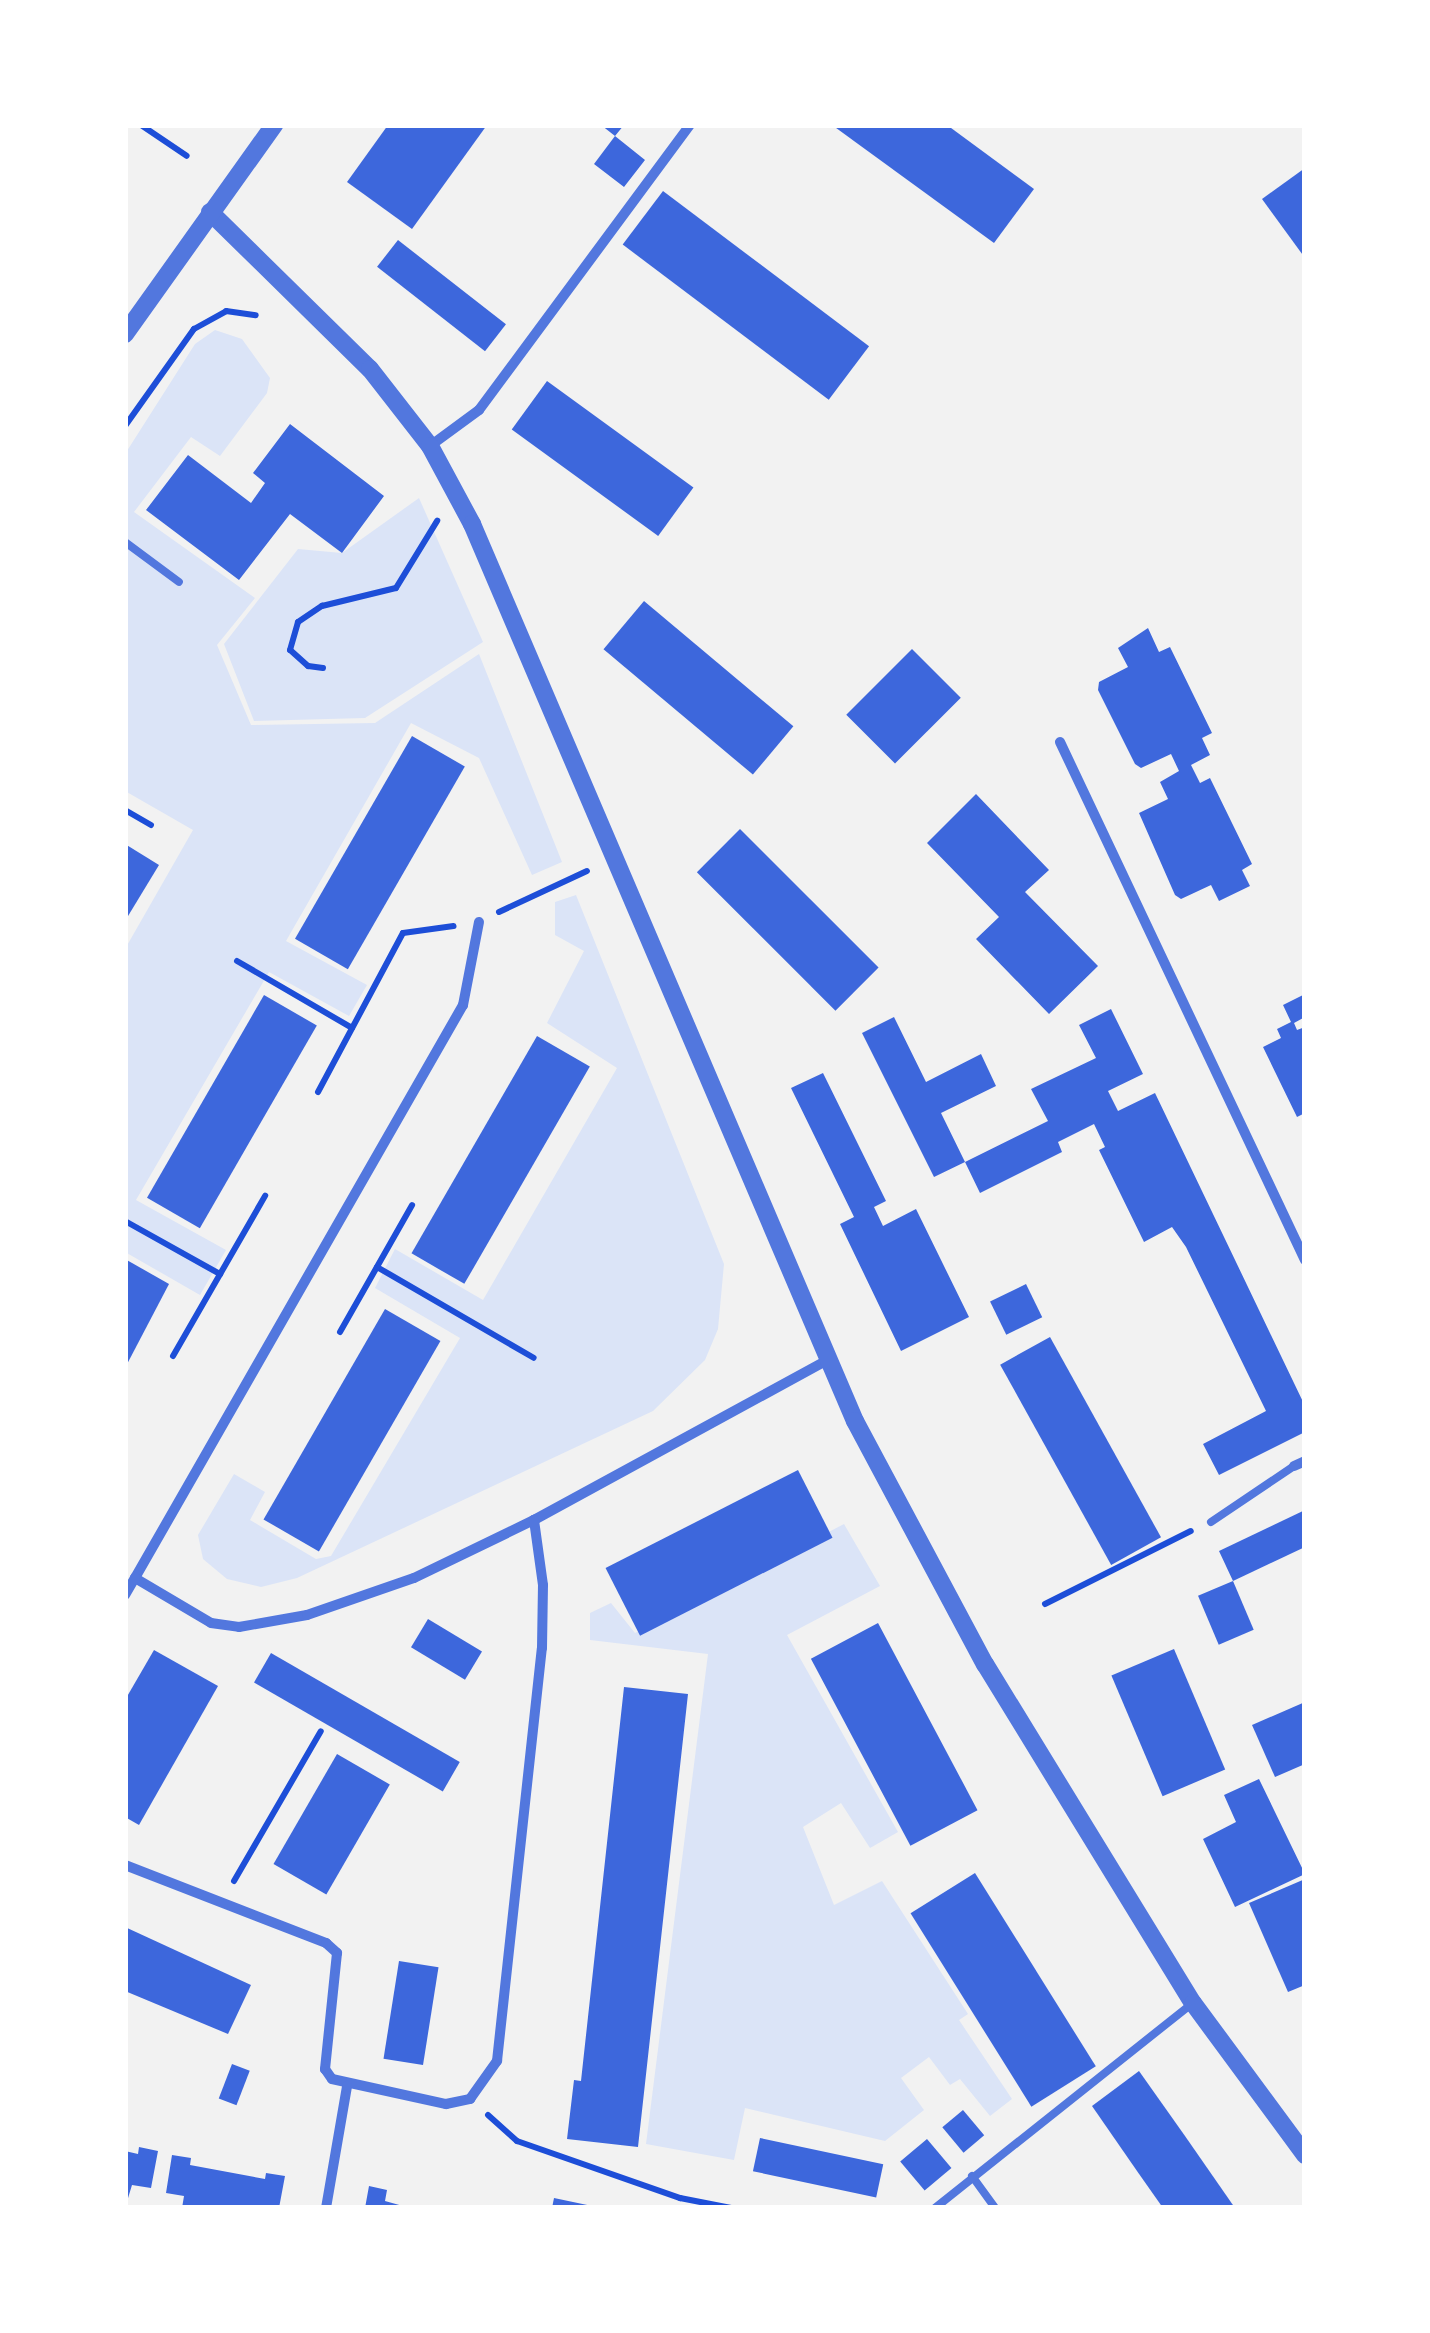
<!DOCTYPE html>
<style>
body{margin:0}
#map{position:relative;width:1430px;height:2333px;overflow:hidden;background:#f2f2f2;font-family:Poppins,sans-serif}
div>[style]{position:absolute}
[style*='--x']{left:calc(var(--x)*1px);top:calc(var(--y)*1px);width:calc(var(--w)*1px);rotate:calc(var(--a)*1deg)}
.green>*{inset:0;background:#dbe4f7}
.building>*{inset:0;background:#3d67dc;transform-origin:0 0}
.path>*{height:6px;margin:-3px;padding:0 3px;transform-origin:3px;border-radius:3px;background:#1d4ed8}
.service>*{height:8px;margin:-4px;padding:0 4px;transform-origin:4px;border-radius:4px;background:#5277de}
.minor>*{height:10px;margin:-5px;padding:0 5px;transform-origin:5px;border-radius:5px;background:#5277de}
.tertiary>*{height:18px;margin:-9px;padding:0 9px;transform-origin:9px;border-radius:9px;background:#5277de}
span{translate:-50% -50%;white-space:nowrap;text-align:center;line-height:1.15;-webkit-text-stroke:8px #fff;paint-order:stroke}
.frame{position:absolute;inset:0;border:128px solid #fff;pointer-events:none}
</style>
<div id="map">
<div class="green">
<div style="clip-path:polygon(215px 330px,242px 339px,270px 378px,267px 393px,220px 456px,191px 437px,134px 512px,255px 598px,217px 645px,251px 725px,375px 723px,479px 654px,562px 862px,532px 875px,479px 758px,411px 723px,286px 941px,367px 985px,349px 1016px,269px 972px,136px 1200px,226px 1250px,200px 1295px,125px 1252px,125px 949px,193px 830px,125px 791px,125px 454px,195px 344px)"></div>
<div style="clip-path:polygon(419px 498px,483px 642px,365px 718px,254px 721px,224px 644px,298px 549px,342px 553px)"></div>
<div style="clip-path:polygon(576px 895px,724px 1264px,718px 1329px,705px 1360px,653px 1411px,297px 1578px,261px 1587px,227px 1579px,203px 1559px,198px 1535px,234px 1474px,265px 1492px,250px 1520px,316px 1559px,331px 1556px,460px 1338px,375px 1288px,395px 1249px,483px 1300px,617px 1068px,547px 1023px,584px 951px,555px 935px,555px 902px)"></div>
<div style="clip-path:polygon(844px 1524px,880px 1586px,787px 1635px,898px 1832px,870px 1848px,841px 1803px,803px 1827px,834px 1905px,882px 1881px,968px 2014px,959px 2020px,1012px 2099px,990px 2116px,960px 2079px,950px 2085px,929px 2057px,901px 2078px,924px 2110px,885px 2141px,745px 2108px,734px 2160px,646px 2144px,708px 1654px,590px 1640px,590px 1613px,611px 1603px,635px 1633px)"></div>
</div>
<div class="building">
<div style="clip-path:polygon(388px 125px,487px 125px,412px 229px,347px 182px)"></div>
<div style="clip-path:polygon(601px 125px,624px 125px,615px 136px,645px 160px,624px 187px,594px 164px,615px 136px)"></div>
<div style="clip-path:polygon(832px 125px,947px 125px,1034px 189px,994px 243px)"></div>
<div style="clip-path:polygon(1305px 168px,1305px 258px,1262px 199px)"></div>
<div style="left:663px;top:191px;width:258px;height:67px;rotate:37deg"></div>
<div style="left:398px;top:240px;width:137px;height:34px;rotate:38deg"></div>
<div style="left:547px;top:381px;width:181px;height:60px;rotate:36deg"></div>
<div style="clip-path:polygon(290px 424px,384px 496px,342px 553px,290px 514px,239px 580px,146px 510px,188px 455px,251px 503px,265px 483px,253px 473px)"></div>
<div style="left:644px;top:601px;width:195px;height:63px;rotate:40deg"></div>
<div style="clip-path:polygon(1148px 628px,1159px 652px,1170px 647px,1212px 733px,1202px 738px,1210px 755px,1191px 765px,1200px 783px,1210px 778px,1252px 864px,1242px 870px,1250px 886px,1219px 901px,1211px 885px,1181px 899px,1175px 895px,1139px 813px,1168px 799px,1160px 782px,1179px 771px,1171px 754px,1141px 768px,1135px 764px,1098px 690px,1099px 682px,1128px 667px,1118px 648px)"></div>
<div style="left:912px;top:649px;width:69px;height:93px;rotate:45deg"></div>
<div style="left:412px;top:736px;width:61px;height:234px;rotate:30deg"></div>
<div style="clip-path:polygon(976px 794px,1049px 870px,1025px 892px,1098px 966px,1049px 1014px,976px 939px,999px 917px,927px 843px)"></div>
<div style="left:740px;top:829px;width:196px;height:61px;rotate:45deg"></div>
<div style="clip-path:polygon(125px 844px,159px 865px,125px 921px)"></div>
<div style="clip-path:polygon(1305px 994px,1305px 1017px,1294px 1023px,1297px 1030px,1305px 1027px,1305px 1113px,1297px 1117px,1263px 1047px,1281px 1038px,1277px 1029px,1291px 1022px,1283px 1005px)"></div>
<div style="left:264px;top:995px;width:61px;height:234px;rotate:30deg"></div>
<div style="clip-path:polygon(1111px 1009px,1143px 1074px,1108px 1091px,1118px 1111px,1155px 1093px,1305px 1406px,1305px 1432px,1219px 1475px,1203px 1444px,1266px 1411px,1186px 1247px,1172px 1227px,1144px 1242px,1099px 1150px,1105px 1147px,1094px 1124px,1058px 1142px,1062px 1152px,980px 1193px,965px 1162px,1048px 1121px,1031px 1089px,1096px 1058px,1079px 1025px)"></div>
<div style="clip-path:polygon(894px 1017px,926px 1082px,981px 1054px,996px 1086px,941px 1113px,965px 1162px,934px 1177px,862px 1033px)"></div>
<div style="left:537px;top:1036px;width:61px;height:251px;rotate:30deg"></div>
<div style="clip-path:polygon(823px 1073px,886px 1201px,874px 1207px,883px 1226px,916px 1209px,969px 1317px,901px 1351px,840px 1224px,854px 1217px,791px 1088px)"></div>
<div style="clip-path:polygon(125px 1259px,169px 1284px,125px 1368px)"></div>
<div style="left:1026px;top:1284px;width:37px;height:40px;rotate:64deg"></div>
<div style="left:385px;top:1309px;width:64px;height:243px;rotate:30deg"></div>
<div style="left:1050px;top:1337px;width:229px;height:57px;rotate:61deg"></div>
<div style="left:798px;top:1470px;width:76px;height:216px;rotate:63deg"></div>
<div style="clip-path:polygon(1305px 1510px,1305px 1547px,1233px 1581px,1219px 1551px)"></div>
<div style="left:1233px;top:1581px;width:53px;height:38px;rotate:67deg"></div>
<div style="left:428px;top:1619px;width:63px;height:33px;rotate:31deg"></div>
<div style="left:878px;top:1623px;width:212px;height:76px;rotate:62deg"></div>
<div style="left:1174px;top:1649px;width:131px;height:68px;rotate:67deg"></div>
<div style="clip-path:polygon(154px 1650px,218px 1686px,139px 1825px,125px 1817px,125px 1700px)"></div>
<div style="left:271px;top:1653px;width:218px;height:34px;rotate:30deg"></div>
<div style="clip-path:polygon(624px 1687px,688px 1694px,638px 2147px,567px 2139px,574px 2080px,581px 2081px)"></div>
<div style="clip-path:polygon(1305px 1702px,1305px 1764px,1275px 1777px,1252px 1725px)"></div>
<div style="left:337px;top:1754px;width:61px;height:127px;rotate:30deg"></div>
<div style="clip-path:polygon(1259px 1779px,1305px 1874px,1235px 1907px,1203px 1839px,1236px 1822px,1224px 1795px)"></div>
<div style="left:975px;top:1873px;width:228px;height:76px;rotate:58deg"></div>
<div style="clip-path:polygon(1305px 1879px,1305px 1985px,1288px 1992px,1249px 1903px)"></div>
<div style="clip-path:polygon(125px 1927px,251px 1985px,228px 2034px,125px 1991px)"></div>
<div style="left:399px;top:1961px;width:40px;height:99px;rotate:9deg"></div>
<div style="left:232px;top:2064px;width:19px;height:37px;rotate:21deg"></div>
<div style="clip-path:polygon(1139px 2071px,1185px 2136px,1235px 2208px,1163px 2208px,1137px 2171px,1092px 2106px)"></div>
<div style="left:963px;top:2110px;width:33px;height:27px;rotate:50deg"></div>
<div style="left:760px;top:2138px;width:126px;height:34px;rotate:12deg"></div>
<div style="left:927px;top:2139px;width:38px;height:35px;rotate:50deg"></div>
<div style="clip-path:polygon(139px 2147px,158px 2151px,151px 2188px,132px 2185px,125px 2208px,125px 2151px,138px 2154px)"></div>
<div style="clip-path:polygon(172px 2155px,191px 2158px,190px 2165px,265px 2179px,266px 2173px,285px 2176px,279px 2208px,182px 2208px,184px 2196px,166px 2193px)"></div>
<div style="clip-path:polygon(369px 2186px,387px 2190px,385px 2201px,410px 2208px,365px 2208px)"></div>
<div style="clip-path:polygon(554px 2198px,592px 2206px,592px 2208px,552px 2208px)"></div>
</div>
<div class="path">
<div style="--x:141;--y:125;--w:55;--a:34"></div>
<div style="--x:125;--y:426;--w:119;--a:-54.6"></div>
<div style="--x:194;--y:329;--w:37;--a:-29"></div>
<div style="--x:226;--y:311;--w:30;--a:8"></div>
<div style="--x:323;--y:668;--w:15;--a:-172"></div>
<div style="--x:308;--y:666;--w:24;--a:-138"></div>
<div style="--x:290;--y:650;--w:29;--a:-74"></div>
<div style="--x:298;--y:622;--w:29;--a:-34"></div>
<div style="--x:322;--y:606;--w:76;--a:-13.7"></div>
<div style="--x:396;--y:588;--w:79;--a:-58.5"></div>
<div style="--x:125;--y:810;--w:30;--a:30"></div>
<div style="--x:499;--y:912;--w:97;--a:-25"></div>
<div style="--x:237;--y:961;--w:133;--a:30.2"></div>
<div style="--x:318;--y:1092;--w:180;--a:-61.9"></div>
<div style="--x:403;--y:933;--w:51;--a:-7.8"></div>
<div style="--x:125;--y:1221;--w:109;--a:29.2"></div>
<div style="--x:377;--y:1267;--w:181;--a:30.1"></div>
<div style="--x:340;--y:1332;--w:146;--a:-60.4"></div>
<div style="--x:173;--y:1356;--w:185;--a:-60.1"></div>
<div style="--x:1045;--y:1604;--w:163;--a:-26.6"></div>
<div style="--x:234;--y:1881;--w:173;--a:-59.9"></div>
<div style="--x:488;--y:2115;--w:39;--a:42"></div>
<div style="--x:517;--y:2141;--w:173;--a:19.3"></div>
<div style="--x:680;--y:2198;--w:52;--a:11.1"></div>
</div>
<div class="service">
<div style="--x:125;--y:542;--w:67;--a:36.5"></div>
<div style="--x:1211;--y:1522;--w:100;--a:-34"></div>
<div style="--x:972;--y:2176;--w:39;--a:54"></div>
<div style="--x:935;--y:2208;--w:330;--a:-38.5"></div>
</div>
<div class="minor">
<div style="--x:430;--y:446;--w:61;--a:-36.3"></div>
<div style="--x:479;--y:410;--w:355;--a:-53.5"></div>
<div style="--x:1060;--y:742;--w:573;--a:64.69"></div>
<div style="--x:479;--y:922;--w:85;--a:100.9"></div>
<div style="--x:463;--y:1005;--w:660;--a:119.79"></div>
<div style="--x:135;--y:1578;--w:88;--a:30.6"></div>
<div style="--x:211;--y:1623;--w:28;--a:8"></div>
<div style="--x:239;--y:1627;--w:69;--a:-10"></div>
<div style="--x:307;--y:1615;--w:113;--a:-19.1"></div>
<div style="--x:414;--y:1578;--w:133;--a:-25.8"></div>
<div style="--x:534;--y:1520;--w:334;--a:-28.6"></div>
<div style="--x:1294;--y:1466;--w:12;--a:-24"></div>
<div style="--x:125;--y:1595;--w:20;--a:-60"></div>
<div style="--x:125;--y:1865;--w:216;--a:21.2"></div>
<div style="--x:326;--y:1943;--w:15;--a:42"></div>
<div style="--x:337;--y:1953;--w:117;--a:95.9"></div>
<div style="--x:325;--y:2069;--w:12;--a:55"></div>
<div style="--x:332;--y:2079;--w:117;--a:12.4"></div>
<div style="--x:446;--y:2104;--w:25;--a:-12"></div>
<div style="--x:470;--y:2099;--w:47;--a:-54.6"></div>
<div style="--x:497;--y:2061;--w:415;--a:-83.8"></div>
<div style="--x:542;--y:1648;--w:63;--a:-89.1"></div>
<div style="--x:543;--y:1585;--w:66;--a:-97.9"></div>
<div style="--x:326;--y:2208;--w:124;--a:-80.2"></div>
</div>
<div class="tertiary">
<div style="--x:210;--y:212;--w:224;--a:44.5"></div>
<div style="--x:370;--y:369;--w:98;--a:52.1"></div>
<div style="--x:430;--y:446;--w:89;--a:61.7"></div>
<div style="--x:472;--y:524;--w:975;--a:66.88"></div>
<div style="--x:855;--y:1421;--w:276;--a:61.9"></div>
<div style="--x:985;--y:1664;--w:398;--a:58.5"></div>
<div style="--x:1193;--y:2003;--w:189;--a:53.6"></div>
<div style="--x:125;--y:334;--w:257;--a:-54.5"></div>
</div>
<div class="frame"></div>
</div>
